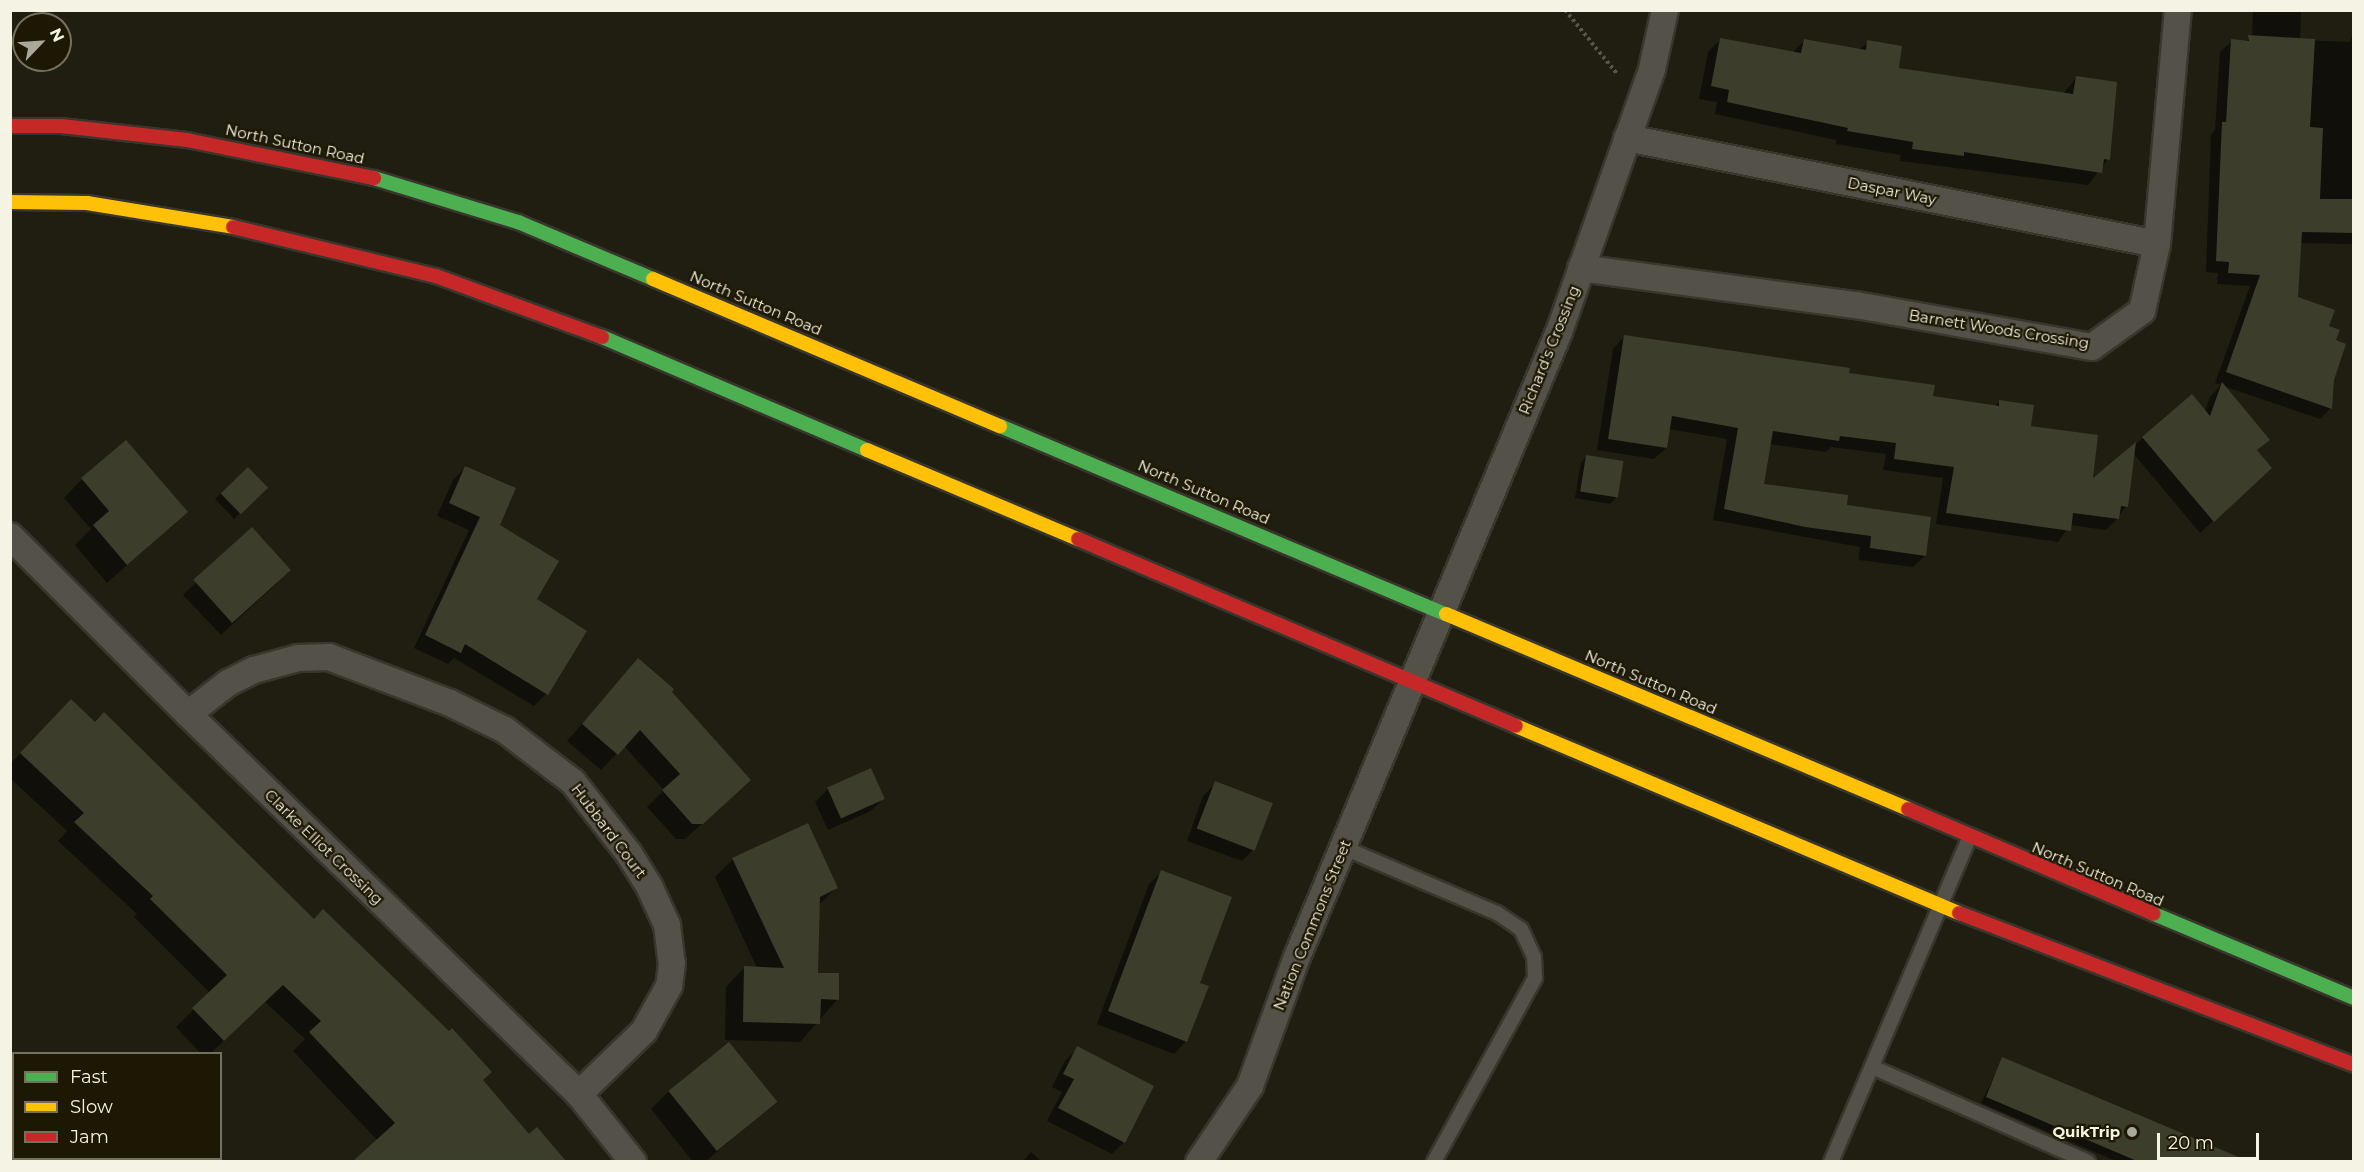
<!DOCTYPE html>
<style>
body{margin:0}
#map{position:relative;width:2364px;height:1172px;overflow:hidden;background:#201d11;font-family:Montserrat,sans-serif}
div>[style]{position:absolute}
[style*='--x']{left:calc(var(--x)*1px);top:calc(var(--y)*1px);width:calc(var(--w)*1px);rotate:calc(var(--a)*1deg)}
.shadow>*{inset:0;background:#0007}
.stream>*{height:10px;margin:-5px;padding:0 5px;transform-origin:5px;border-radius:5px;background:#133d03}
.building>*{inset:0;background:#3d3d2c;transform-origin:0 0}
.path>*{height:4px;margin-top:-2px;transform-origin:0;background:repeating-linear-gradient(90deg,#57554c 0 3px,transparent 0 6px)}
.roads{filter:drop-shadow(2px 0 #38362d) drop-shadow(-2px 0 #38362d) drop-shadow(0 2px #38362d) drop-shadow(0 -2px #38362d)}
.lane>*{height:14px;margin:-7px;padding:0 7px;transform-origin:7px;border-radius:7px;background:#535148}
.street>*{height:26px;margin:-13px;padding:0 13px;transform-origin:13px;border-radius:13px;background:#535148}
.fast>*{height:14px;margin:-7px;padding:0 7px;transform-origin:7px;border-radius:7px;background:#4caf50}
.slow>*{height:14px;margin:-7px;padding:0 7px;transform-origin:7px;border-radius:7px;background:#ffc107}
.jam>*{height:14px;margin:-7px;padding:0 7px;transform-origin:7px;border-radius:7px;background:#c62828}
.dots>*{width:16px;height:16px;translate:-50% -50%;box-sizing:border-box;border:3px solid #1d1803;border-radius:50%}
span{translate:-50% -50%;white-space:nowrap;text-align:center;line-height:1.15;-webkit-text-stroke:4.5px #1d1803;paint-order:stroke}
.street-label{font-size:15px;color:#f5f3e4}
.poi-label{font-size:15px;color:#f5f3e4;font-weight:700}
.right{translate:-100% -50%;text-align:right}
.frame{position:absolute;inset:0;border:12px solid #f5f3e4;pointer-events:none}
.legend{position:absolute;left:12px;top:1052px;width:210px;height:108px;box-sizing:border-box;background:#1d1803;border:2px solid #73705d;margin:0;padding:8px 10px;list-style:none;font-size:18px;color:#f5f3e4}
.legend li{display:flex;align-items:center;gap:12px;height:30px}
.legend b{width:30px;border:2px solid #73705d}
.north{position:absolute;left:12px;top:12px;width:60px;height:60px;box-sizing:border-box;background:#1d1803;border:2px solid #73705d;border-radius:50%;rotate:65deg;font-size:16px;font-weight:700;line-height:24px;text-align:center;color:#f5f3e4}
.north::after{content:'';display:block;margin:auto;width:21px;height:27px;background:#aaa89a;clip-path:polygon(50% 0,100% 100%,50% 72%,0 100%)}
.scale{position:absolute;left:2157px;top:1133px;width:102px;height:27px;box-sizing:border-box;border:3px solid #f5f3e4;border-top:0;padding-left:8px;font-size:18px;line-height:21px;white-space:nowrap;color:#f5f3e4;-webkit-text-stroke:4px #1d1803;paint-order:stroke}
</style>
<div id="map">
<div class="shadow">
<div style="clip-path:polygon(2253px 10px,2301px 10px,2300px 40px,2350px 42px,2354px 29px,2354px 244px,2300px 243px,2297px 298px,2327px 327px,2334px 341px,2331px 408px,2320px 419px,2223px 386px,2268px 439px,2256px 451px,2257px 480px,2200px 533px,2133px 453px,2126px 506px,2118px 518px,2106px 530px,2070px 525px,2058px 542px,1936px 524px,1943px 478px,1883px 470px,1886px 454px,1831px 447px,1826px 452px,1769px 444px,1762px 485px,1845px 506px,1925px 556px,1913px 567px,1859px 560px,1860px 547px,1713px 520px,1727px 439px,1669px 429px,1666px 448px,1654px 459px,1597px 450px,1613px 349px,1624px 337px,1848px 374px,1932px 397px,1994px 407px,2000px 401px,2091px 482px,2143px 438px,2205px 411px,2210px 397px,2221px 385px,2215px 383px,2250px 286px,2217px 284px,2218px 273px,2206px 272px,2211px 135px,2215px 130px,2220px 52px,2232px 41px,2244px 42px,2252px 37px)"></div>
<div style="clip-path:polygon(1721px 39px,1792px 53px,1804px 41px,1859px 50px,1868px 42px,1897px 70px,2063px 94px,2076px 78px,2108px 159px,2088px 185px,1900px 161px,1901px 155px,1836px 144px,1836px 140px,1715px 114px,1717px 102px,1699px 99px,1708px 52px)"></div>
<div style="clip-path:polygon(1587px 456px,1616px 498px,1610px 504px,1575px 498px,1581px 462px)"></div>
<div style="clip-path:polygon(465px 468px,535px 600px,546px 694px,534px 706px,454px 658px,448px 664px,414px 648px,469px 530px,437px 516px,453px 480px)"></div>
<div style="clip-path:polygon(82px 479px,186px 512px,107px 583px,75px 545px,91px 529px,64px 498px)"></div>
<div style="clip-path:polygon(266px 488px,234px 519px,215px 499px,221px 493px)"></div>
<div style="clip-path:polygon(252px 529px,277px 583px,221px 635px,183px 595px)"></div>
<div style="clip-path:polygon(638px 660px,670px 692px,733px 796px,685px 839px,676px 839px,647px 807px,664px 790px,624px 746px,601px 770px,567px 741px)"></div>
<div style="clip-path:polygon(54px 719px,313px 921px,481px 1080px,529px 1136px,557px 1154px,550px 1162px,356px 1162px,378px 1141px,293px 1051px,305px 1039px,265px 1002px,210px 1054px,201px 1054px,176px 1027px,210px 993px,134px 917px,137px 914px,58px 841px,67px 831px,10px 778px,10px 764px)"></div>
<div style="clip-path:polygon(1216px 783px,1271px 803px,1254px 849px,1242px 861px,1187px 841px,1203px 796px)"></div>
<div style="clip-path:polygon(828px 789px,883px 799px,871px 811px,828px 830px,815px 802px)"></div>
<div style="clip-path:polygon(733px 859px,836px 888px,818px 906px,817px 974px,837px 1000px,800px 1042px,725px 1040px,726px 987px,744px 968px,757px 968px,715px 877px)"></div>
<div style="clip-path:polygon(1161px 872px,1198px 984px,1186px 1041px,1174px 1054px,1097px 1024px,1149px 884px)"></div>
<div style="clip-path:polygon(1078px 1048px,1124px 1142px,1112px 1154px,1047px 1121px,1062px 1092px,1052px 1087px,1065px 1061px)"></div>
<div style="clip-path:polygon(2003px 1059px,2245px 1162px,2118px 1162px,1981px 1103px)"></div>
<div style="clip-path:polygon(669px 1091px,775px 1102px,705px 1162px,693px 1162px,651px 1109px)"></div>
<div style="clip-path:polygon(1031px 1152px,1042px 1162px,1022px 1162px)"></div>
</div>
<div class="stream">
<div style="--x:10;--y:1135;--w:5;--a:37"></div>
<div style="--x:33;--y:1158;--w:5;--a:53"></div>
</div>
<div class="building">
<div style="clip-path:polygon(2248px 35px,2315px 39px,2310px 127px,2323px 128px,2320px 199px,2354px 199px,2354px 233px,2302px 232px,2298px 297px,2335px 310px,2329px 326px,2340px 330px,2336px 340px,2346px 344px,2334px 380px,2332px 409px,2226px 372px,2260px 275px,2228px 273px,2229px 262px,2216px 261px,2222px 122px,2226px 122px,2231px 39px,2249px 41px)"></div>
<div style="clip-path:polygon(1720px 38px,1801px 53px,1804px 39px,1866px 50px,1867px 40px,1902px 46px,1899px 68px,2073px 94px,2076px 76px,2117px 82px,2110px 160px,2104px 159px,2102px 173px,1964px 152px,1964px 156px,1912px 149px,1913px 142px,1847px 131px,1848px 128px,1727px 102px,1729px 90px,1711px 86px)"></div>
<div style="clip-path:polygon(1624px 335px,1850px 368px,1849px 373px,1935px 385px,1933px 396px,1999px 406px,1999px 400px,2034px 405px,2031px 426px,2098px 435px,2093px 478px,2136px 442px,2128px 507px,2121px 506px,2119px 519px,2073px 513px,2071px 531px,1946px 513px,1954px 467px,1894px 459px,1896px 443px,1840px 436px,1839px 441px,1773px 431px,1764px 484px,1848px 495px,1847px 505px,1931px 517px,1926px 556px,1870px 548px,1871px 536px,1805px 527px,1724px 509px,1738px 428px,1672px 416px,1667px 448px,1608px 439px)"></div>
<div style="clip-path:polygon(2222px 382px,2270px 440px,2257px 450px,2272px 468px,2214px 522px,2142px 437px,2192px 394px,2210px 416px)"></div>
<div style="clip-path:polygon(126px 440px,188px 512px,127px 565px,93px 525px,109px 511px,81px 478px)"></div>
<div style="left:1586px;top:455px;width:38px;height:37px;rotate:9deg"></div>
<div style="clip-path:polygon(465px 466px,516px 488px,500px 525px,559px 561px,537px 599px,587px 631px,548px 695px,465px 644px,461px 653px,425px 635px,480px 517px,449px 503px)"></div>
<div style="left:248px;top:467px;width:29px;height:38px;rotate:46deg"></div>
<div style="left:252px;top:527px;width:58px;height:79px;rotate:48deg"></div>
<div style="clip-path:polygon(638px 658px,674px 689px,672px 692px,751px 780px,703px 824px,692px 824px,662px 790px,680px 774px,640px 730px,618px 755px,582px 724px)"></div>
<div style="clip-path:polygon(71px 699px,95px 722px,104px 712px,314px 919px,323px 909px,449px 1031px,452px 1028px,492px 1072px,483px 1080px,529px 1134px,537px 1127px,566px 1161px,353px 1161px,395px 1123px,309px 1032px,321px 1021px,283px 985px,224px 1041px,192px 1008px,227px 975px,150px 899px,153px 896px,74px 822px,84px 813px,20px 753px)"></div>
<div style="left:871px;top:768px;width:34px;height:48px;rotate:66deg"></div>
<div style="left:1215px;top:781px;width:62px;height:51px;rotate:21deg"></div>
<div style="clip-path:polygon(808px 823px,838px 888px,820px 897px,818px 973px,839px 973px,839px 1000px,821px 999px,820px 1024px,743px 1022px,744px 966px,784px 968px,732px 858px)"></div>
<div style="clip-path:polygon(1161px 870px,1232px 897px,1200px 983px,1209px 986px,1187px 1042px,1108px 1011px)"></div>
<div style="left:729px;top:1042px;width:77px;height:78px;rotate:51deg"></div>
<div style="clip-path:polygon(1077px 1046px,1154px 1086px,1125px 1143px,1058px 1108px,1074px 1079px,1063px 1074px)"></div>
<div style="clip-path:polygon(2002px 1057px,2248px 1161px,2137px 1161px,1986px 1097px)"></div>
</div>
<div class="path">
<div style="--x:1565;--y:10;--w:84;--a:50.8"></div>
</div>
<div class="roads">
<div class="lane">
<div style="--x:1342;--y:847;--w:168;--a:23.1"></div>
<div style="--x:1497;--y:913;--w:29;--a:34"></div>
<div style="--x:1521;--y:929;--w:31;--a:65"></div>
<div style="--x:1534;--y:957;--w:21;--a:87"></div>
<div style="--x:1535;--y:978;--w:210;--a:118.8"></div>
<div style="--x:1872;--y:1067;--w:236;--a:23.7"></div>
<div style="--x:1831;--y:1162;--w:354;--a:-66.9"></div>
</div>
<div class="street">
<div style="--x:1627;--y:138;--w:540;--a:11.31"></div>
<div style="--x:1581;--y:268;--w:277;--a:7.7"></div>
<div style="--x:1856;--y:305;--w:240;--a:10.1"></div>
<div style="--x:2092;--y:347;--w:62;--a:-35.8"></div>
<div style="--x:2142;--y:311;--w:69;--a:-77.4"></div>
<div style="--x:2157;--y:244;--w:235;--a:-84.9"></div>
<div style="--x:10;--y:536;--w:252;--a:45"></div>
<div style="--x:188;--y:714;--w:545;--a:44.18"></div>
<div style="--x:579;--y:1094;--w:87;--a:51.5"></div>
<div style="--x:188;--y:714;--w:51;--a:-37.8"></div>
<div style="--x:228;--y:683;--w:29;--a:-27"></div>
<div style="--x:254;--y:670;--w:46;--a:-15.3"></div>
<div style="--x:298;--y:658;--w:31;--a:-2"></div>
<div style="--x:329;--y:657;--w:129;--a:20.8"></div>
<div style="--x:450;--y:703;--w:61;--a:26.1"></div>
<div style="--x:505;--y:730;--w:86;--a:37.4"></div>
<div style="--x:573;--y:782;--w:91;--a:52.1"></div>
<div style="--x:629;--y:854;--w:40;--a:58"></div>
<div style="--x:650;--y:888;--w:41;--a:65.3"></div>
<div style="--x:667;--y:925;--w:38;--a:83"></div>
<div style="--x:672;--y:963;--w:23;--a:97"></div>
<div style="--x:669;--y:986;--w:51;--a:119.1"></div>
<div style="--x:644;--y:1031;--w:91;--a:135.9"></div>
<div style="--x:1199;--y:1162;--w:92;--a:-56.1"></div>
<div style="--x:1250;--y:1086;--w:137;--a:-70"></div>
<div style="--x:1297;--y:957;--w:678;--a:-67.26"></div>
<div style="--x:1559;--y:332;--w:279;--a:-70.5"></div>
<div style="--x:1652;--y:69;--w:60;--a:-77.6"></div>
</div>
<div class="fast">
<div style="--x:374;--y:178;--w:151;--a:17"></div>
<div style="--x:518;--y:222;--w:147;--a:22.9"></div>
<div style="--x:602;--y:337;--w:288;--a:23.1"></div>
<div style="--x:1000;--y:426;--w:484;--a:22.9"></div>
<div style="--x:2154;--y:914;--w:217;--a:22.8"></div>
</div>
<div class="slow">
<div style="--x:10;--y:202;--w:77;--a:0.7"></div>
<div style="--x:87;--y:203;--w:148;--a:9.3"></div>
<div style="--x:653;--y:279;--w:377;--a:23"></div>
<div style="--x:867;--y:450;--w:229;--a:22.9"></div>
<div style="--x:1446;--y:614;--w:501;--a:22.88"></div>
<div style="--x:1516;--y:726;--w:481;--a:22.9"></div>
</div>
<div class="jam">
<div style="--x:10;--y:126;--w:51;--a:0"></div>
<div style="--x:61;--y:126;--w:127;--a:6.3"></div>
<div style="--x:187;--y:140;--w:191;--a:11.5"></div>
<div style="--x:233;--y:227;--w:209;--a:13.6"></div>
<div style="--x:436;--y:276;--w:177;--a:20.2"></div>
<div style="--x:1078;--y:539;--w:476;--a:23.1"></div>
<div style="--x:1908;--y:809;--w:267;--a:23.1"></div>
<div style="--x:1959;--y:913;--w:423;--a:21"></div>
</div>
</div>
<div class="dots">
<div style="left:2132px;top:1132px;background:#aaa89a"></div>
</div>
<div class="street-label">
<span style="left:295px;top:144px;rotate:12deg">North Sutton Road</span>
<span style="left:1892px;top:191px;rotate:11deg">Daspar Way</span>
<span style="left:756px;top:303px;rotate:23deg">North Sutton Road</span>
<span style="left:1999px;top:329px;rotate:9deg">Barnett Woods Crossing</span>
<span style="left:1549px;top:350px;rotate:-68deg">Richard's Crossing</span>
<span style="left:1204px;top:492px;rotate:23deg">North Sutton Road</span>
<span style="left:1651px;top:682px;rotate:23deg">North Sutton Road</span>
<span style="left:609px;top:831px;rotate:53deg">Hubbard Court</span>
<span style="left:324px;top:847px;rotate:44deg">Clarke Elliot Crossing</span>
<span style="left:2098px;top:874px;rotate:23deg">North Sutton Road</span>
<span style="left:1312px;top:925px;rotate:-68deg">Nation Commons Street</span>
</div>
<div class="poi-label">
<span class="right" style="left:2120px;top:1132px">QuikTrip</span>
</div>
<div class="frame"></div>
<ul class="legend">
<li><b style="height:8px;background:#4caf50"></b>Fast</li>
<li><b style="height:8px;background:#ffc107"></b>Slow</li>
<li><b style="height:8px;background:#c62828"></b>Jam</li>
</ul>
<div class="north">N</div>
<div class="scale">20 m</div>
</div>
